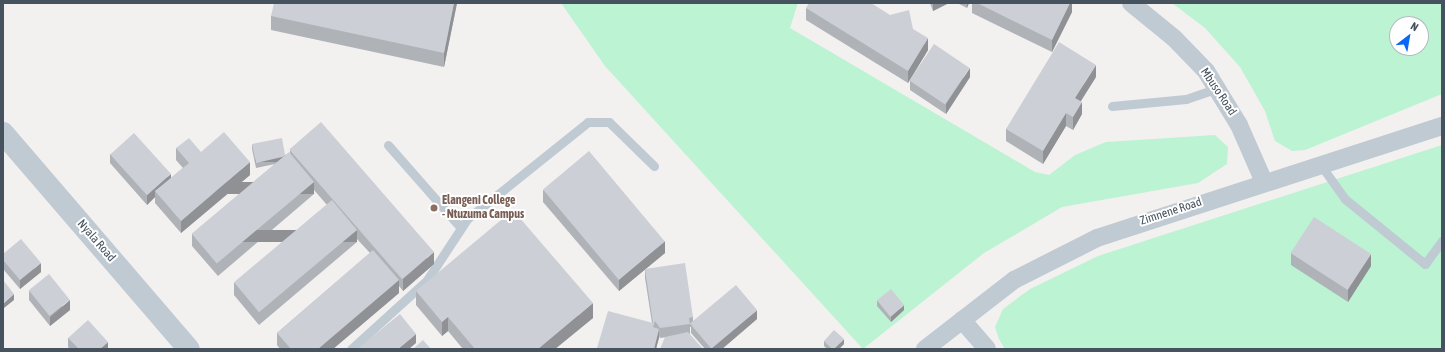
<!DOCTYPE html>
<style>
body{margin:0}
#map{position:relative;width:1445px;height:352px;overflow:hidden;background:#f3f0f0;font-family:"Asap Condensed",sans-serif}
div>[style]{position:absolute}
[style*='--x']{left:calc(var(--x)*1px);top:calc(var(--y)*1px);width:calc(var(--w)*1px);rotate:calc(var(--a)*1deg)}
.green>*{inset:0;background:#bbf3d3}
.service>*{height:9px;margin:-4.5px;padding:0 4.5px;transform-origin:4.5px;border-radius:4.5px;background:#c0cad3}
.minor>*{height:18px;margin:-9px;padding:0 9px;transform-origin:9px;border-radius:9px;background:#c0cad3}
.tertiary>*{height:22px;margin:-11px;padding:0 11px;transform-origin:11px;border-radius:11px;background:#c0cad3}
.wall>*{inset:0;background:#afb2b7}
.shaded-wall>*{inset:0;background:#8f9195;transform-origin:0 0}
.building>*{inset:0;background:#cccfd5;transform-origin:0 0}
.dots>*{width:11px;height:11px;translate:-50% -50%;box-sizing:border-box;border:2px solid #fff;border-radius:50%}
span{translate:-50% -50%;white-space:nowrap;text-align:center;line-height:1.15;-webkit-text-stroke:4px #fff;paint-order:stroke}
.street-label{font-size:12px;color:#46535f}
.education-label{font-size:12px;color:#785e54;font-weight:700}
.left{translate:0 -50%;text-align:left}
.frame{position:absolute;inset:0;border:4px solid #46535f;pointer-events:none}
.north{position:absolute;left:1389px;top:16px;width:40px;height:40px;box-sizing:border-box;background:#fff;border:1px solid #b5babf;border-radius:50%;rotate:31deg;font-size:11px;font-weight:700;line-height:16px;text-align:center;color:#46535f}
.north::after{content:'';display:block;margin:auto;width:14px;height:18px;background:#0968f4;clip-path:polygon(50% 0,100% 100%,50% 72%,0 100%)}
</style>
<div id="map">
<div class="green">
<div style="clip-path:polygon(561px 3px,798px 3px,790px 28px,1035px 172px,1049px 175px,1075px 155px,1106px 142px,1215px 135px,1228px 147px,1227px 164px,1198px 183px,1062px 207px,984px 253px,863px 349px,605px 66px)"></div>
<div style="clip-path:polygon(evenodd,1172px 3px,1442px 3px,1442px 94px,1305px 150px,1292px 151px,1275px 141px,1265px 111px,1240px 67px,1205px 28px,1172px 3px,1397px 24px,1421px 24px,1421px 48px,1397px 48px,1397px 24px)"></div>
<div style="clip-path:polygon(1442px 145px,1442px 349px,1005px 349px,999px 339px,995px 327px,1003px 309px,1030px 289px,1098px 256px)"></div>
</div>
<div class="service">
<div style="--x:1112;--y:106;--w:74;--a:-5.4"></div>
<div style="--x:1186;--y:99;--w:34;--a:-19"></div>
<div style="--x:388;--y:145;--w:109;--a:48.7"></div>
<div style="--x:1320;--y:164;--w:43;--a:54.5"></div>
<div style="--x:1345;--y:199;--w:103;--a:39.1"></div>
<div style="--x:1425;--y:264;--w:29;--a:-54"></div>
<div style="--x:351;--y:349;--w:103;--a:-42.2"></div>
<div style="--x:427;--y:280;--w:73;--a:-56.7"></div>
<div style="--x:467;--y:219;--w:155;--a:-38.7"></div>
<div style="--x:588;--y:122;--w:21;--a:0"></div>
<div style="--x:609;--y:122;--w:63;--a:44.4"></div>
</div>
<div class="minor">
<div style="--x:1131;--y:3;--w:55;--a:39.1"></div>
<div style="--x:1174;--y:38;--w:46;--a:45.9"></div>
<div style="--x:1206;--y:71;--w:63;--a:58.6"></div>
<div style="--x:1239;--y:125;--w:62;--a:66.3"></div>
<div style="--x:962;--y:320;--w:38;--a:49"></div>
<div style="--x:925;--y:349;--w:113;--a:-37.8"></div>
<div style="--x:1014;--y:280;--w:93;--a:-26.8"></div>
<div style="--x:1097;--y:238;--w:363;--a:-18"></div>
</div>
<div class="tertiary">
<div style="--x:3;--y:133;--w:285;--a:49.3"></div>
</div>
<div class="wall">
<div style="clip-path:polygon(457px 3px,444px 67px,271px 30px,271px 16px)"></div>
<div style="clip-path:polygon(930px 3px,949px 3px,933px 11px)"></div>
<div style="clip-path:polygon(957px 3px,969px 3px,967px 8px)"></div>
<div style="clip-path:polygon(972px 3px,1072px 3px,1072px 12px,1052px 52px,972px 13px)"></div>
<div style="clip-path:polygon(806px 8px,913px 29px,928px 50px,908px 83px,806px 20px)"></div>
<div style="clip-path:polygon(970px 77px,946px 114px,910px 90px,910px 81px)"></div>
<div style="clip-path:polygon(1096px 77px,1081px 101px,1082px 114px,1073px 130px,1066px 126px,1043px 164px,1006px 141px,1006px 129px)"></div>
<div style="clip-path:polygon(252px 144px,285px 155px,290px 153px,290px 150px,434px 264px,403px 291px,399px 286px,399px 293px,333px 349px,280px 349px,277px 345px,277px 333px,370px 253px,357px 239px,357px 242px,259px 325px,234px 295px,234px 283px,327px 205px,314px 190px,314px 194px,218px 276px,192px 246px,192px 234px,275px 164px,256px 168px,252px 149px)"></div>
<div style="clip-path:polygon(176px 148px,201px 152px,250px 175px,181px 233px,155px 203px,155px 197px,147px 205px,110px 163px,110px 154px,171px 178px,183px 168px,176px 160px)"></div>
<div style="clip-path:polygon(543px 190px,665px 253px,619px 291px,543px 202px)"></div>
<div style="clip-path:polygon(1291px 253px,1371px 266px,1348px 302px,1291px 265px)"></div>
<div style="clip-path:polygon(3px 254px,41px 272px,20px 289px,3px 269px)"></div>
<div style="clip-path:polygon(645px 269px,693px 317px,693px 322px,757px 319px,722px 349px,705px 349px,691px 333px,691px 327px,690px 327px,690px 334px,660px 338px,659px 336px,656px 349px,597px 349px,597px 348px,652px 323px,645px 278px)"></div>
<div style="clip-path:polygon(29px 291px,70px 310px,50px 326px,29px 300px)"></div>
<div style="clip-path:polygon(416px 291px,593px 318px,555px 349px,463px 349px,448px 331px,442px 336px,416px 305px)"></div>
<div style="clip-path:polygon(877px 301px,904px 310px,891px 322px,877px 306px)"></div>
<div style="clip-path:polygon(68px 338px,108px 349px,70px 349px,68px 347px)"></div>
<div style="clip-path:polygon(824px 341px,844px 344px,839px 349px,827px 349px,824px 346px)"></div>
</div>
<div class="shaded-wall">
<div style="clip-path:polygon(454px 3px,457px 3px,444px 67px,444px 53px)"></div>
<div style="clip-path:polygon(933px 3px,949px 3px,933px 11px)"></div>
<div style="clip-path:polygon(967px 3px,969px 3px,967px 8px)"></div>
<div style="clip-path:polygon(1070px 3px,1072px 3px,1072px 12px,1052px 52px,1052px 40px)"></div>
<div style="clip-path:polygon(928px 38px,928px 50px,908px 83px,908px 71px)"></div>
<div style="clip-path:polygon(1096px 65px,1096px 77px,1075px 110px,1075px 98px)"></div>
<div style="clip-path:polygon(970px 68px,970px 77px,946px 114px,946px 104px)"></div>
<div style="clip-path:polygon(1082px 102px,1082px 114px,1073px 130px,1073px 117px)"></div>
<div style="clip-path:polygon(1066px 113px,1066px 126px,1043px 164px,1043px 151px)"></div>
<div style="left:286px;top:157px;width:5px;height:31px;rotate:90deg"></div>
<div style="clip-path:polygon(250px 162px,250px 175px,181px 233px,181px 221px)"></div>
<div style="clip-path:polygon(171px 174px,171px 183px,155px 191px,155px 197px,147px 205px,147px 195px)"></div>
<div style="left:314px;top:182px;width:12px;height:126px;rotate:90deg"></div>
<div style="left:357px;top:230px;width:12px;height:128px;rotate:90deg"></div>
<div style="clip-path:polygon(665px 241px,665px 253px,619px 291px,619px 279px)"></div>
<div style="clip-path:polygon(434px 252px,434px 264px,403px 291px,403px 279px)"></div>
<div style="clip-path:polygon(1371px 254px,1371px 266px,1348px 302px,1348px 289px)"></div>
<div style="clip-path:polygon(41px 263px,41px 272px,20px 289px,20px 280px)"></div>
<div style="clip-path:polygon(399px 280px,399px 293px,333px 349px,318px 349px)"></div>
<div style="clip-path:polygon(14px 294px,14px 300px,4px 308px,4px 303px)"></div>
<div style="clip-path:polygon(70px 300px,70px 310px,50px 326px,50px 317px)"></div>
<div style="clip-path:polygon(593px 303px,593px 318px,555px 349px,538px 349px)"></div>
<div style="clip-path:polygon(904px 305px,904px 310px,891px 322px,891px 317px)"></div>
<div style="clip-path:polygon(757px 310px,757px 319px,722px 349px,712px 349px,712px 348px)"></div>
<div style="clip-path:polygon(448px 317px,448px 331px,442px 336px,442px 322px)"></div>
<div style="clip-path:polygon(659px 329px,659px 338px,656px 349px,654px 349px)"></div>
<div style="clip-path:polygon(416px 334px,416px 343px,409px 349px,398px 349px)"></div>
<div style="clip-path:polygon(844px 339px,844px 344px,839px 349px,834px 349px)"></div>
<div style="clip-path:polygon(108px 342px,108px 349px,100px 349px)"></div>
</div>
<div class="building">
<div style="clip-path:polygon(274px 3px,454px 3px,444px 53px,271px 16px)"></div>
<div style="clip-path:polygon(809px 3px,871px 3px,890px 15px,909px 10px,913px 29px,928px 38px,908px 71px,806px 8px)"></div>
<div style="clip-path:polygon(977px 3px,1070px 3px,1052px 40px)"></div>
<div style="clip-path:polygon(1059px 42px,1096px 65px,1075px 98px,1082px 102px,1073px 117px,1066px 113px,1043px 151px,1006px 129px)"></div>
<div style="left:934px;top:44px;width:43px;height:44px;rotate:34deg"></div>
<div style="left:321px;top:122px;width:172px;height:42px;rotate:49deg"></div>
<div style="clip-path:polygon(224px 132px,250px 162px,181px 221px,155px 191px,189px 163px,176px 148px,189px 138px,201px 152px)"></div>
<div style="left:134px;top:133px;width:55px;height:32px;rotate:48deg"></div>
<div style="clip-path:polygon(282px 138px,285px 155px,282px 157px,256px 163px,252px 144px)"></div>
<div style="left:589px;top:151px;width:118px;height:60px;rotate:50deg"></div>
<div style="left:289px;top:152px;width:39px;height:127px;rotate:50deg"></div>
<div style="left:332px;top:200px;width:39px;height:128px;rotate:50deg"></div>
<div style="clip-path:polygon(513px 210px,593px 303px,538px 349px,525px 349px,524px 348px,523px 349px,475px 349px,448px 317px,442px 322px,416px 291px)"></div>
<div style="left:1314px;top:217px;width:68px;height:43px;rotate:33deg"></div>
<div style="clip-path:polygon(21px 239px,41px 263px,20px 280px,3px 260px,3px 254px)"></div>
<div style="clip-path:polygon(373px 250px,399px 280px,318px 349px,291px 349px,277px 333px)"></div>
<div style="clip-path:polygon(685px 263px,693px 317px,689px 318px,690px 324px,660px 328px,655px 321px,653px 327px,659px 329px,654px 349px,603px 349px,597px 348px,608px 311px,653px 323px,645px 269px)"></div>
<div style="left:49px;top:274px;width:33px;height:26px;rotate:51deg"></div>
<div style="clip-path:polygon(3px 280px,14px 294px,4px 303px,3px 302px)"></div>
<div style="left:736px;top:285px;width:33px;height:60px;rotate:50deg"></div>
<div style="left:891px;top:289px;width:21px;height:18px;rotate:51deg"></div>
<div style="clip-path:polygon(400px 314px,416px 334px,398px 349px,357px 349px)"></div>
<div style="clip-path:polygon(88px 320px,108px 342px,100px 349px,79px 349px,68px 338px)"></div>
<div style="clip-path:polygon(834px 330px,844px 339px,834px 349px,832px 349px,824px 341px)"></div>
<div style="clip-path:polygon(688px 332px,703px 349px,660px 349px,665px 337px)"></div>
<div style="clip-path:polygon(423px 340px,431px 349px,413px 349px)"></div>
</div>
<div class="dots">
<div style="left:434px;top:208px;background:#8d6e63"></div>
</div>
<div class="street-label">
<span style="left:1218px;top:92px;rotate:56deg">Mbuso Road</span>
<span style="left:1171px;top:212px;rotate:-18deg">Zimnene Road</span>
<span style="left:96px;top:241px;rotate:49deg">Nyala Road</span>
</div>
<div class="education-label">
<span class="left" style="left:442px;top:208px">Elangeni College<br>- Ntuzuma Campus</span>
</div>
<div class="frame"></div>
<div class="north">N</div>
</div>
